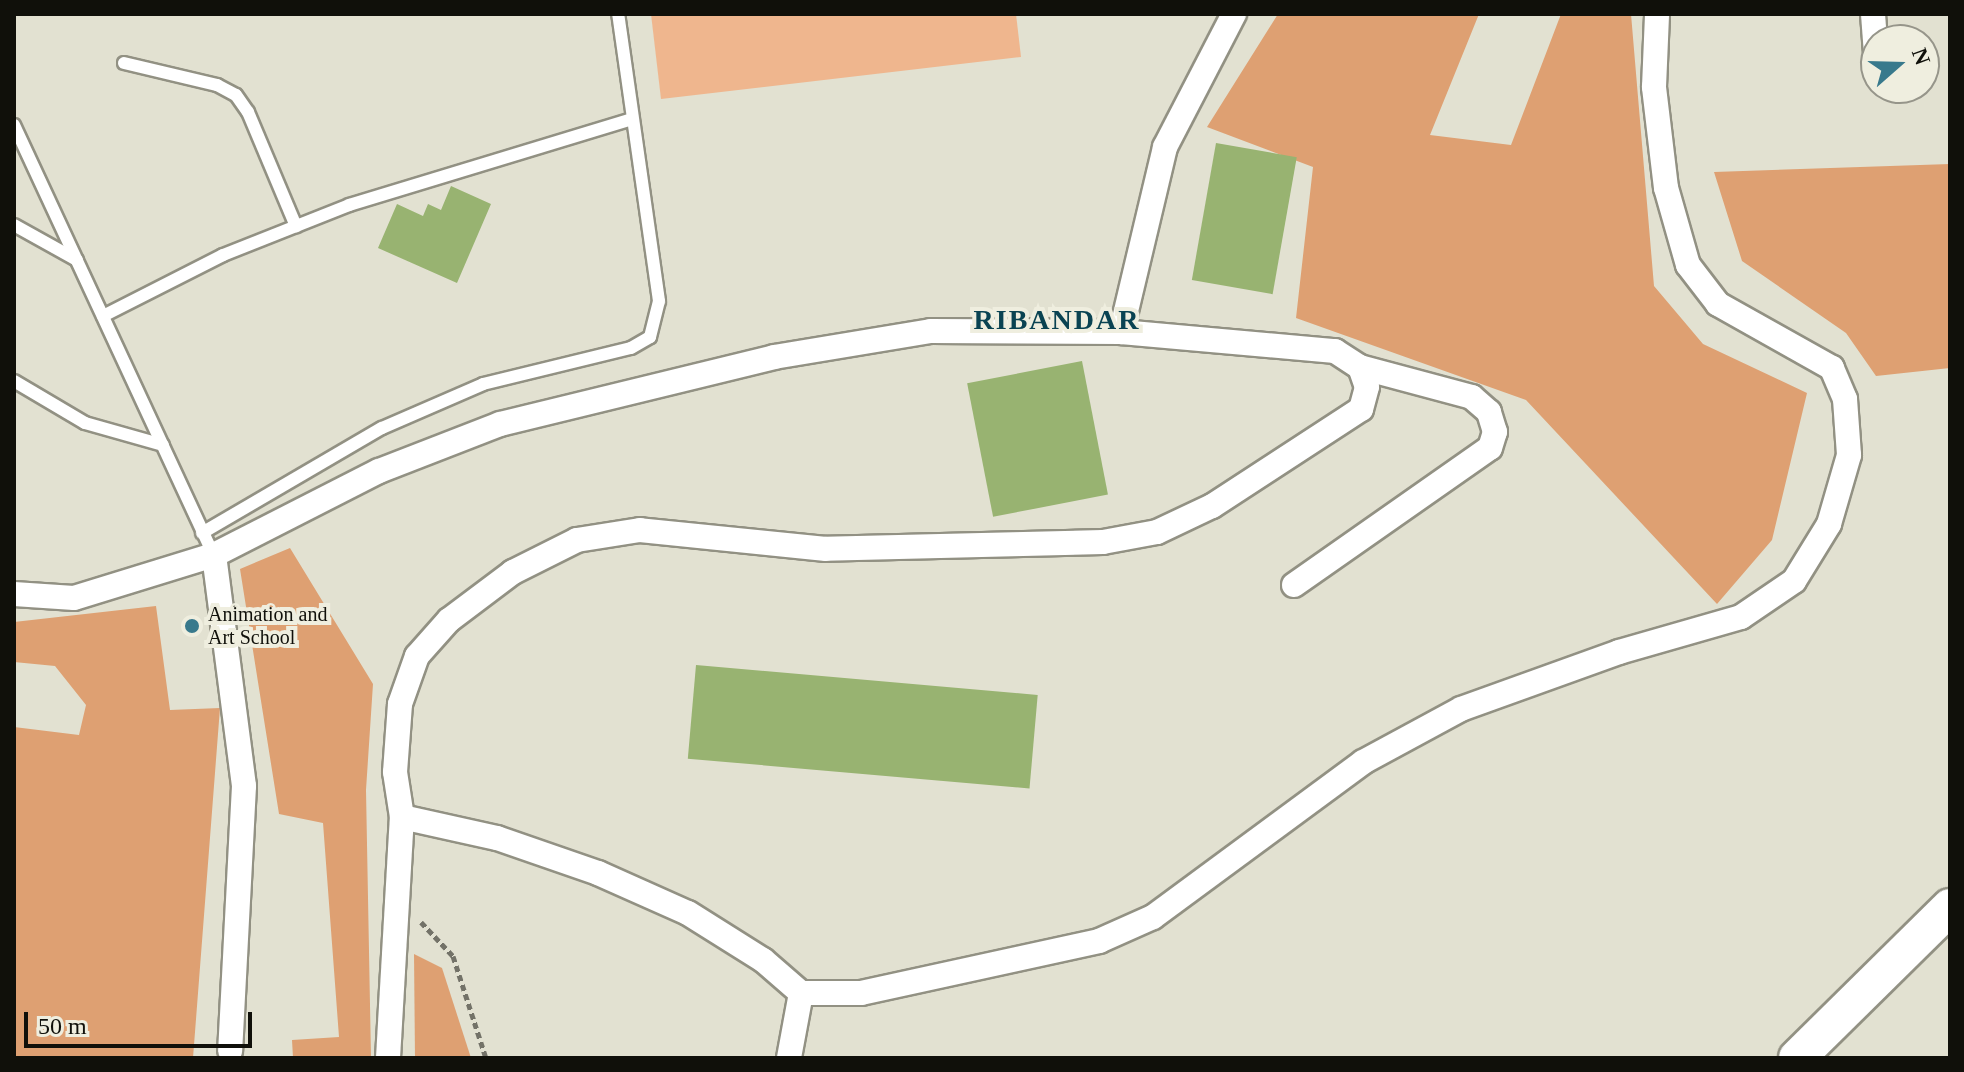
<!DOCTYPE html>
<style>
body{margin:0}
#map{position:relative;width:1964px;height:1072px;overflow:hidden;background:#e2e1d1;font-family:"Times New Roman",serif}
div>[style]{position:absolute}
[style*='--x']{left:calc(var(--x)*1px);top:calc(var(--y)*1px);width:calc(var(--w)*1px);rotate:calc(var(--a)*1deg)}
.green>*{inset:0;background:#efb68e}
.forest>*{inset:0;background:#dea072}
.building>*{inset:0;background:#98b371;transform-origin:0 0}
.path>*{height:5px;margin-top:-2.5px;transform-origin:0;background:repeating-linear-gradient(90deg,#737268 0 6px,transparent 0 10px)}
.roads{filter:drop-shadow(2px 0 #929183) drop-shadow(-2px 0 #929183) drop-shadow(0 2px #929183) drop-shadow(0 -2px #929183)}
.service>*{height:12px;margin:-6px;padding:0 6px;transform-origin:6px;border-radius:6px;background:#fff}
.minor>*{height:24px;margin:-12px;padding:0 12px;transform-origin:12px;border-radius:12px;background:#fff}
.primary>*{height:36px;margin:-18px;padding:0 18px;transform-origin:18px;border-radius:18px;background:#fff}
.dots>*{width:22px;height:22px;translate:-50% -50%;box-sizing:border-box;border:4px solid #efeedf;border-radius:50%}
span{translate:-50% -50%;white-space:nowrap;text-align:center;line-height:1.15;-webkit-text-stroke:8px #efeedf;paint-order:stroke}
.poi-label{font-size:20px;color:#10100a}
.left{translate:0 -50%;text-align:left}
.district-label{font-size:28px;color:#0a4352;font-weight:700;letter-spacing:2px}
.frame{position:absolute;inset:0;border:16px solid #10100a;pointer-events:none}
.north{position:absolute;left:1860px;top:24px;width:80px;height:80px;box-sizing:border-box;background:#efeedf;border:2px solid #96958a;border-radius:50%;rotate:70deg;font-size:22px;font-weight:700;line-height:32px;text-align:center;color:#10100a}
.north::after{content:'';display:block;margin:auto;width:28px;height:36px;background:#38798c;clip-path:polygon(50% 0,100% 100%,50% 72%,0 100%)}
.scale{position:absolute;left:24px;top:1012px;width:228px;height:36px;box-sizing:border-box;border:4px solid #10100a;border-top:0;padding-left:10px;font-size:24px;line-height:28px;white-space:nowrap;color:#10100a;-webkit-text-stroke:6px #efeedf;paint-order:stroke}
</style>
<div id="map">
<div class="green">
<div style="clip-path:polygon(651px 14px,1016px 14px,1021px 57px,661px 99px)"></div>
</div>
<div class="forest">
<div style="clip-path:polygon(1278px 14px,1479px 14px,1430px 135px,1511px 145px,1561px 14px,1631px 14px,1654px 286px,1703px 344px,1807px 393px,1772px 540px,1717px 604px,1526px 400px,1296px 318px,1313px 167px,1207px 127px)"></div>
<div style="clip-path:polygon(1950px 164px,1950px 368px,1876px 376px,1846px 333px,1742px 261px,1714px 172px)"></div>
<div style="clip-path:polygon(290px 548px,373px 684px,366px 790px,371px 1058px,293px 1058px,292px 1040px,339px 1037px,323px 823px,279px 814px,240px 569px)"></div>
<div style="clip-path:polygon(156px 606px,170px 710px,220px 708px,193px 1058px,14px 1058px,14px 727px,79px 735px,86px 705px,55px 666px,14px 662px,14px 622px)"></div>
<div style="clip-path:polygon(414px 954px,442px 968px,471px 1058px,415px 1058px)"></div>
</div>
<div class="building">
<div style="left:1216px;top:143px;width:82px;height:139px;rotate:10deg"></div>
<div style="clip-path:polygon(451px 186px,491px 204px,457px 283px,378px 248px,397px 204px,423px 216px,428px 204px,441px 210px)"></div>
<div style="left:1082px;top:361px;width:136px;height:117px;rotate:79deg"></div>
<div style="left:696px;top:665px;width:343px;height:94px;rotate:5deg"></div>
</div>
<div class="path">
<div style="--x:421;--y:922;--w:47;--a:46.7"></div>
<div style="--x:453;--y:956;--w:107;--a:72.1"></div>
</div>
<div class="roads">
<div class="service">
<div style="--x:124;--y:63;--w:96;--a:13.3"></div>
<div style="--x:217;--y:85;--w:21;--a:28"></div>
<div style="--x:236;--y:95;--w:21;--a:55"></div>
<div style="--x:248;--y:112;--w:124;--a:67.2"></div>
<div style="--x:14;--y:125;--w:474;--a:65.1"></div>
<div style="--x:14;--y:225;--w:72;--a:29.1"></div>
<div style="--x:103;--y:316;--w:135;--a:-26.9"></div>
<div style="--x:223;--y:255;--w:136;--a:-21.6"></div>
<div style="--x:349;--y:205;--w:296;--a:-16.9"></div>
<div style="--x:14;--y:381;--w:82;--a:30.6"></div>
<div style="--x:85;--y:423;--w:81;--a:15.8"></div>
<div style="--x:202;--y:533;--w:208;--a:-30.3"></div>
<div style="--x:382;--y:428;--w:110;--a:-23.5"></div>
<div style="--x:483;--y:384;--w:152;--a:-13.7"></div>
<div style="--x:631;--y:348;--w:22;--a:-30"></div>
<div style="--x:650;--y:337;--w:37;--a:-76"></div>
<div style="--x:659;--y:301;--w:290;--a:-98.1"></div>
</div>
<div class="minor">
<div style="--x:1873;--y:14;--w:40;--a:85.7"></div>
<div style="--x:1121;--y:332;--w:190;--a:-76.6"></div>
<div style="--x:1165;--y:147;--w:150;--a:-62.6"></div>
<div style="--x:214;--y:555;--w:233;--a:82.6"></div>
<div style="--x:244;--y:786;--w:265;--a:93"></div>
<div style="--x:1294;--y:585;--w:239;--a:-35"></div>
<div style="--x:1490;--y:448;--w:17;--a:-73"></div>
<div style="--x:1495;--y:432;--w:21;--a:-107"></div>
<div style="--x:1489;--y:412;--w:23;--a:-139"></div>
<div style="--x:1472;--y:397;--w:116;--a:-165"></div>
<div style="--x:14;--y:594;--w:60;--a:3.8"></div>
<div style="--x:74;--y:598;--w:146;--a:-17.1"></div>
<div style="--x:214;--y:555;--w:185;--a:-27"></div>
<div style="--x:379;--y:471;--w:130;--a:-21.2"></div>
<div style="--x:500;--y:424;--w:282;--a:-13.7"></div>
<div style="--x:774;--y:357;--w:159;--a:-9.4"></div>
<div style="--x:931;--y:331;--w:190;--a:0.3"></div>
<div style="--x:1121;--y:332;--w:215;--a:5.1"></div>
<div style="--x:1335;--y:351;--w:30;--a:33"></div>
<div style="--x:1360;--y:367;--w:21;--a:71"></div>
<div style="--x:1367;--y:387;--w:23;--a:105"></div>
<div style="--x:1361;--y:409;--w:178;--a:146.9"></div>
<div style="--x:1212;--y:506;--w:61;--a:154.7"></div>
<div style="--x:1157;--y:532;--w:55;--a:169.5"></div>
<div style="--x:1103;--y:542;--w:277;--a:178.6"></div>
<div style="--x:826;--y:549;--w:187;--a:-174.2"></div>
<div style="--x:640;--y:530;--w:64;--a:171"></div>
<div style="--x:577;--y:540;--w:72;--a:153.4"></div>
<div style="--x:513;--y:572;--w:80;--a:143.1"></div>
<div style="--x:449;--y:620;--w:48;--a:131.6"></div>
<div style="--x:417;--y:656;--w:51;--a:109.5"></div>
<div style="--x:400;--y:704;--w:68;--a:94.2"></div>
<div style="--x:395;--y:772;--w:46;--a:81.2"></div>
<div style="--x:402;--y:817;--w:97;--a:12.5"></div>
<div style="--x:497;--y:838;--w:107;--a:19.1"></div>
<div style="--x:598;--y:873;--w:98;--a:24"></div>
<div style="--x:688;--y:913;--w:89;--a:32.1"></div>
<div style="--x:763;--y:960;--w:50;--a:41"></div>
<div style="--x:801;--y:993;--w:66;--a:100.5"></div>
<div style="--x:801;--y:993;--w:60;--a:0"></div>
<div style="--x:861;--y:993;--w:244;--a:-12.3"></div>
<div style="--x:1099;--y:941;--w:59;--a:-24"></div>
<div style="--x:1153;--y:917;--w:261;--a:-36.4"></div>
<div style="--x:1363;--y:762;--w:111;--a:-28.4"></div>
<div style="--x:1461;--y:709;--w:168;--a:-19.8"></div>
<div style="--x:1619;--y:652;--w:127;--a:-16"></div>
<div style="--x:1741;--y:617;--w:64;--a:-34.2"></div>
<div style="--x:1794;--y:581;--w:67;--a:-58.4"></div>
<div style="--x:1829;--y:524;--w:72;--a:-73.8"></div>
<div style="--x:1849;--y:455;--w:56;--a:-94.1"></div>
<div style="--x:1845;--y:399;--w:34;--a:-113"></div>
<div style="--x:1832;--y:368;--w:131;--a:-150.7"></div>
<div style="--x:1718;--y:304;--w:49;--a:-127.6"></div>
<div style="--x:1688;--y:265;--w:80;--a:-105.9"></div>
<div style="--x:1666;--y:188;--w:102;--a:-96.8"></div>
<div style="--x:1654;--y:87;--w:73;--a:-87.6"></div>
<div style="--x:388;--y:1058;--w:241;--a:-86.7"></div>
</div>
<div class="primary">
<div style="--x:1797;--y:1058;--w:215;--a:-44.6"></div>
</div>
</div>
<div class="dots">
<div style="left:192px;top:626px;background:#38798c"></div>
</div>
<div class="poi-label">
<span class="left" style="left:208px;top:626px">Animation and<br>Art School</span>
</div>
<div class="district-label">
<span style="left:1057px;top:320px">RIBANDAR</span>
</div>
<div class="frame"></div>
<div class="north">N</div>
<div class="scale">50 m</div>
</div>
